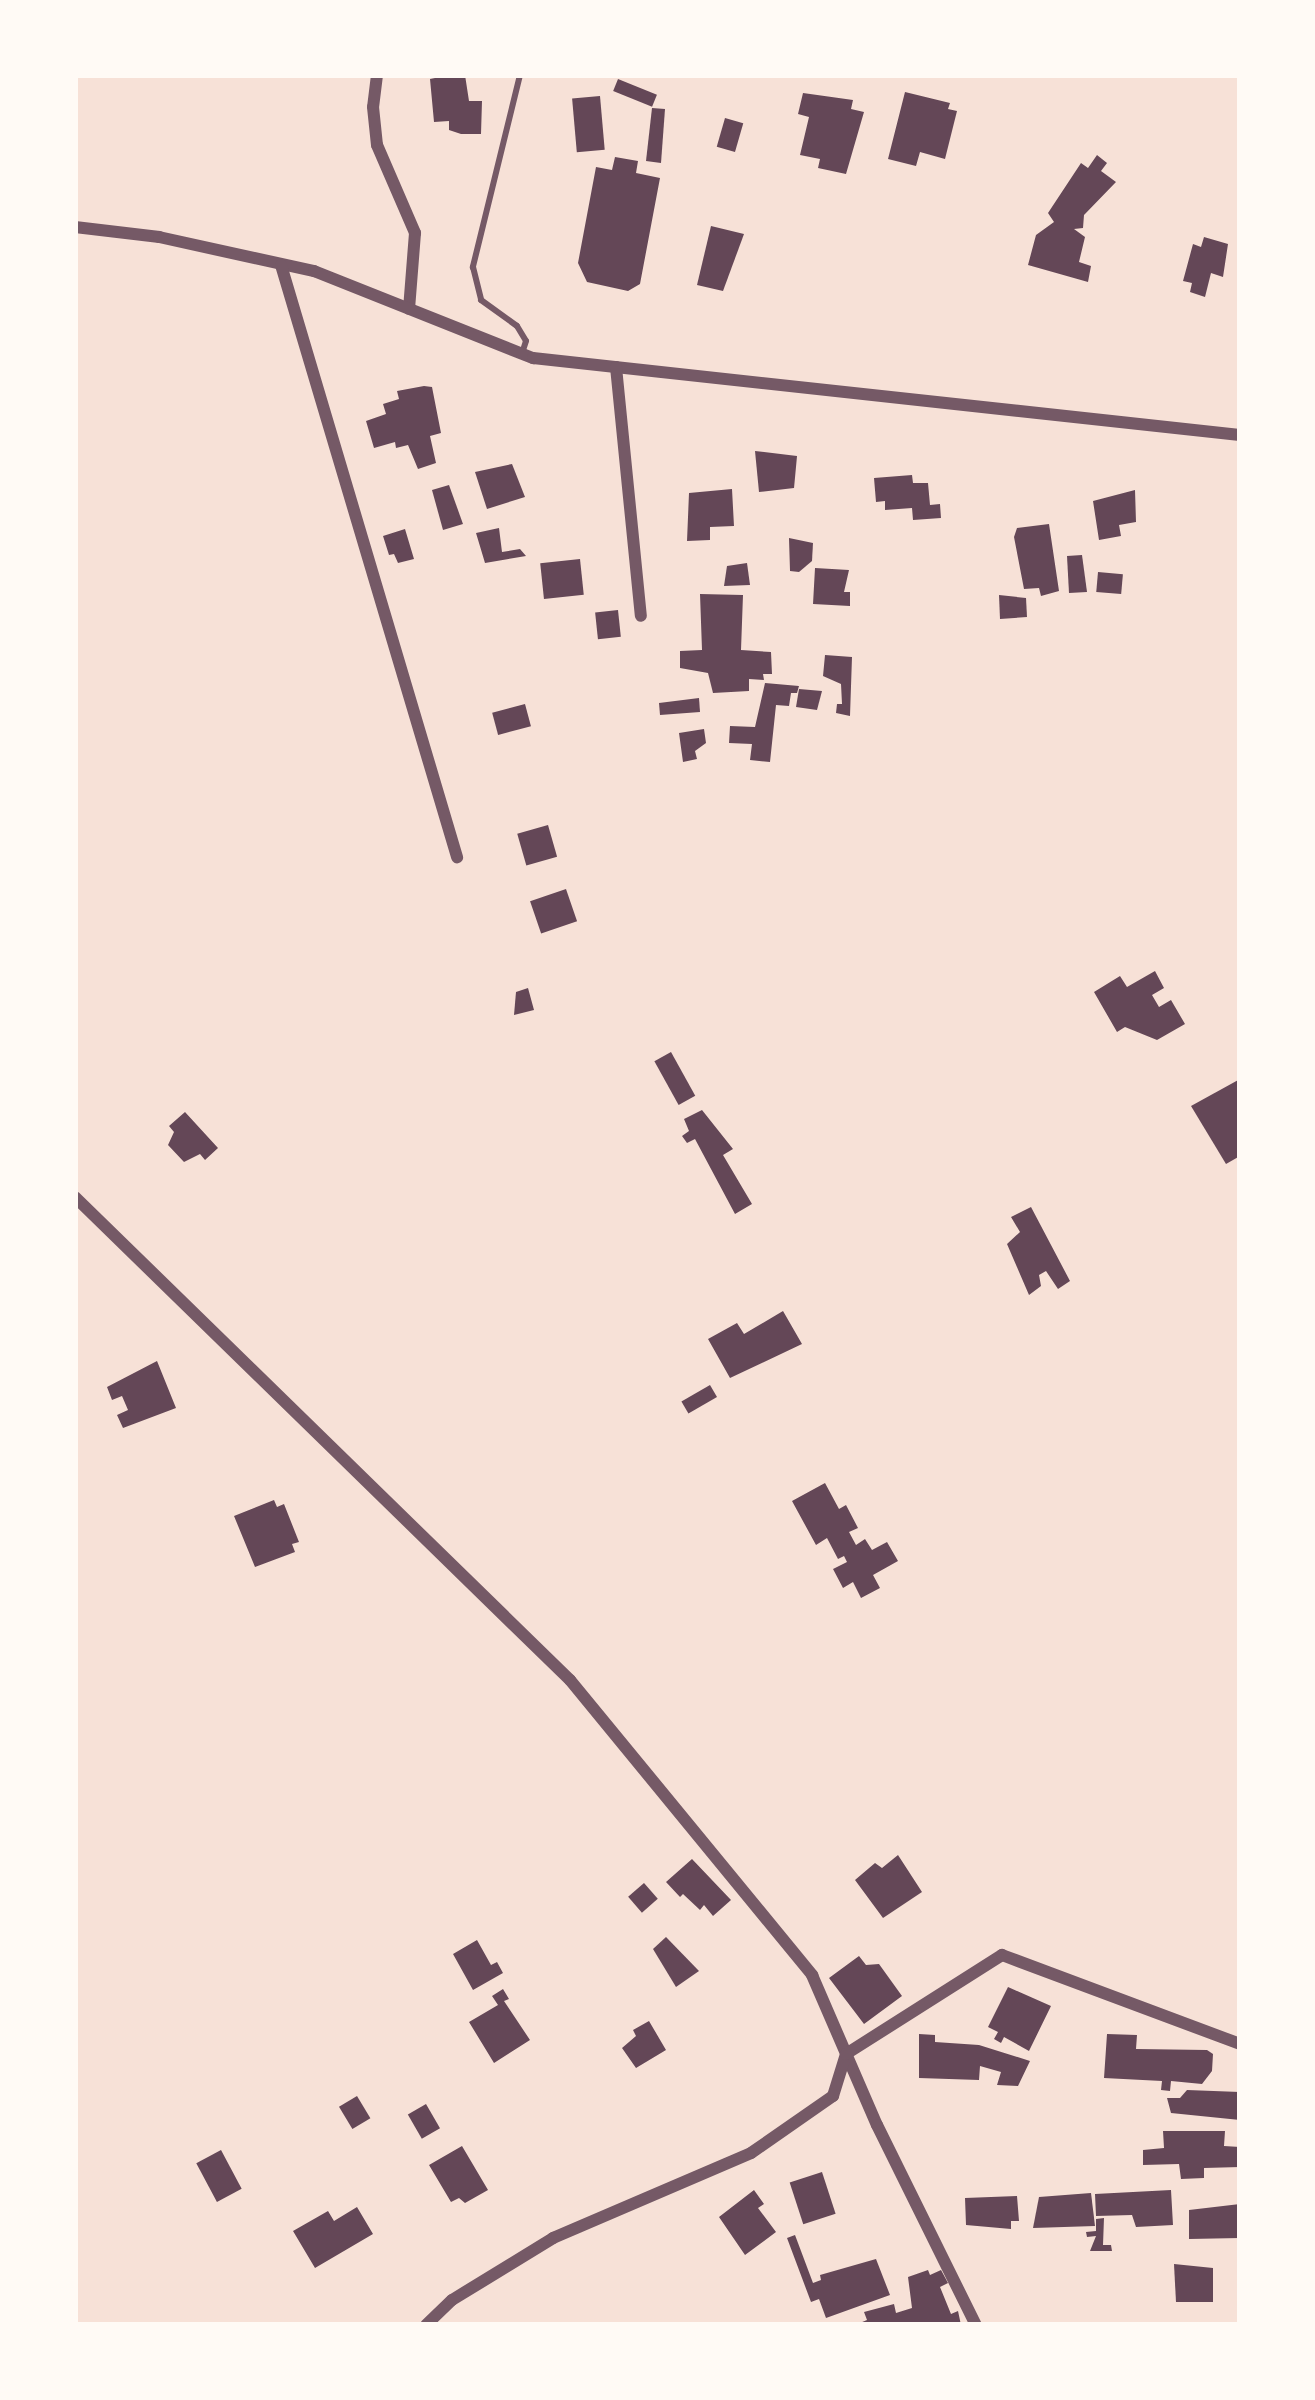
<!DOCTYPE html>
<style>
body{margin:0}
#map{position:relative;width:1315px;height:2400px;overflow:hidden;background:#f7e1d7;font-family:Lato,sans-serif}
div>[style]{position:absolute}
[style*='--x']{left:calc(var(--x)*1px);top:calc(var(--y)*1px);width:calc(var(--w)*1px);rotate:calc(var(--a)*1deg)}
.building>*{inset:0;background:#644757;transform-origin:0 0}
.service>*{height:6px;margin:-3px;padding:0 3px;transform-origin:3px;border-radius:3px;background:#755966}
.minor>*{height:12px;margin:-6px;padding:0 6px;transform-origin:6px;border-radius:6px;background:#755966}
span{translate:-50% -50%;white-space:nowrap;text-align:center;line-height:1.15;-webkit-text-stroke:9px #fffaf5;paint-order:stroke}
.frame{position:absolute;inset:0;border:78px solid #fffaf5;pointer-events:none}
</style>
<div id="map">
<div class="building">
<div style="clip-path:polygon(450px 75px,465px 75px,469px 101px,482px 101px,481px 134px,461px 134px,449px 130px,449px 121px,434px 122px,430px 79px)"></div>
<div style="left:618px;top:79px;width:42px;height:13px;rotate:22deg"></div>
<div style="clip-path:polygon(905px 92px,950px 103px,948px 109px,957px 111px,945px 159px,920px 152px,916px 166px,888px 159px)"></div>
<div style="clip-path:polygon(803px 93px,853px 100px,851px 109px,864px 112px,846px 174px,818px 168px,820px 159px,800px 155px,809px 117px,798px 114px)"></div>
<div style="left:600px;top:96px;width:54px;height:28px;rotate:85deg"></div>
<div style="clip-path:polygon(652px 108px,665px 109px,661px 163px,646px 161px)"></div>
<div style="left:725px;top:118px;width:19px;height:30px;rotate:16deg"></div>
<div style="clip-path:polygon(1097px 155px,1107px 163px,1101px 171px,1116px 182px,1084px 215px,1083px 228px,1074px 229px,1085px 237px,1079px 262px,1091px 266px,1088px 282px,1028px 265px,1036px 235px,1054px 222px,1048px 213px,1081px 163px,1088px 168px)"></div>
<div style="clip-path:polygon(615px 157px,638px 161px,636px 173px,660px 178px,640px 284px,628px 291px,587px 282px,578px 263px,596px 167px,612px 170px)"></div>
<div style="clip-path:polygon(711px 226px,744px 234px,723px 291px,697px 285px)"></div>
<div style="clip-path:polygon(1204px 237px,1228px 244px,1223px 277px,1211px 273px,1205px 297px,1190px 292px,1192px 283px,1183px 281px,1193px 244px,1201px 247px)"></div>
<div style="clip-path:polygon(424px 386px,432px 387px,441px 433px,430px 436px,436px 463px,418px 469px,408px 445px,396px 448px,395px 442px,374px 448px,366px 421px,386px 414px,383px 404px,399px 399px,397px 391px)"></div>
<div style="clip-path:polygon(755px 451px,797px 456px,794px 488px,759px 492px)"></div>
<div style="clip-path:polygon(512px 464px,525px 497px,487px 509px,475px 472px)"></div>
<div style="clip-path:polygon(912px 475px,913px 483px,928px 483px,930px 505px,940px 504px,941px 518px,913px 520px,912px 508px,885px 510px,885px 501px,876px 502px,874px 478px)"></div>
<div style="clip-path:polygon(449px 485px,463px 524px,443px 530px,432px 490px)"></div>
<div style="clip-path:polygon(732px 489px,734px 526px,710px 527px,710px 540px,687px 541px,689px 493px)"></div>
<div style="clip-path:polygon(1135px 490px,1136px 522px,1119px 525px,1121px 536px,1099px 540px,1093px 501px)"></div>
<div style="clip-path:polygon(1049px 524px,1059px 591px,1041px 596px,1039px 588px,1024px 589px,1014px 537px,1017px 528px)"></div>
<div style="clip-path:polygon(499px 528px,502px 552px,520px 549px,526px 556px,485px 563px,476px 533px)"></div>
<div style="clip-path:polygon(405px 529px,414px 559px,398px 563px,394px 554px,389px 555px,383px 536px)"></div>
<div style="clip-path:polygon(789px 538px,813px 543px,812px 561px,799px 572px,790px 571px)"></div>
<div style="clip-path:polygon(1082px 555px,1087px 592px,1069px 593px,1067px 556px)"></div>
<div style="left:580px;top:559px;width:36px;height:40px;rotate:84deg"></div>
<div style="clip-path:polygon(747px 563px,750px 585px,724px 586px,727px 566px)"></div>
<div style="clip-path:polygon(815px 568px,849px 570px,844px 592px,850px 592px,850px 606px,813px 604px)"></div>
<div style="left:1098px;top:572px;width:25px;height:20px;rotate:5deg"></div>
<div style="clip-path:polygon(700px 594px,743px 595px,741px 650px,771px 652px,772px 674px,763px 674px,764px 680px,749px 679px,749px 691px,713px 693px,708px 673px,680px 668px,680px 651px,702px 650px)"></div>
<div style="clip-path:polygon(999px 595px,1026px 598px,1027px 617px,1000px 619px)"></div>
<div style="left:618px;top:610px;width:27px;height:23px;rotate:84deg"></div>
<div style="clip-path:polygon(825px 655px,852px 657px,850px 716px,836px 713px,837px 704px,842px 704px,841px 684px,823px 676px)"></div>
<div style="clip-path:polygon(765px 683px,799px 686px,797px 693px,791px 693px,789px 706px,776px 705px,770px 762px,750px 760px,752px 744px,729px 743px,730px 726px,755px 727px)"></div>
<div style="clip-path:polygon(799px 689px,822px 691px,817px 710px,796px 707px)"></div>
<div style="clip-path:polygon(699px 698px,700px 712px,660px 715px,659px 703px)"></div>
<div style="left:525px;top:704px;width:23px;height:34px;rotate:75deg"></div>
<div style="clip-path:polygon(704px 729px,706px 743px,695px 751px,697px 759px,683px 762px,679px 733px)"></div>
<div style="left:548px;top:825px;width:33px;height:32px;rotate:74deg"></div>
<div style="left:566px;top:889px;width:34px;height:38px;rotate:71deg"></div>
<div style="clip-path:polygon(1155px 971px,1164px 988px,1152px 995px,1159px 1007px,1171px 1000px,1185px 1024px,1157px 1040px,1125px 1027px,1117px 1032px,1094px 992px,1120px 976px,1127px 987px)"></div>
<div style="clip-path:polygon(528px 988px,534px 1010px,514px 1015px,516px 992px)"></div>
<div style="left:671px;top:1052px;width:50px;height:19px;rotate:61deg"></div>
<div style="clip-path:polygon(1240px 1079px,1240px 1156px,1226px 1164px,1191px 1106px)"></div>
<div style="clip-path:polygon(702px 1110px,733px 1149px,723px 1155px,752px 1204px,735px 1214px,695px 1139px,687px 1143px,682px 1136px,689px 1131px,684px 1119px)"></div>
<div style="clip-path:polygon(185px 1112px,218px 1148px,205px 1160px,200px 1154px,184px 1162px,168px 1145px,174px 1132px,169px 1126px)"></div>
<div style="clip-path:polygon(1031px 1207px,1070px 1281px,1058px 1289px,1046px 1271px,1039px 1275px,1041px 1286px,1029px 1295px,1007px 1244px,1020px 1232px,1011px 1217px)"></div>
<div style="clip-path:polygon(783px 1311px,802px 1344px,730px 1378px,708px 1339px,737px 1323px,744px 1334px)"></div>
<div style="clip-path:polygon(157px 1361px,176px 1408px,123px 1428px,117px 1415px,128px 1410px,122px 1396px,112px 1400px,107px 1387px)"></div>
<div style="left:710px;top:1385px;width:14px;height:33px;rotate:60deg"></div>
<div style="clip-path:polygon(825px 1483px,839px 1509px,846px 1505px,858px 1528px,849px 1532px,856px 1545px,865px 1539px,872px 1550px,887px 1542px,898px 1561px,873px 1575px,880px 1588px,861px 1598px,853px 1582px,843px 1588px,833px 1569px,847px 1562px,844px 1556px,838px 1559px,827px 1538px,816px 1545px,792px 1501px)"></div>
<div style="clip-path:polygon(274px 1500px,277px 1507px,284px 1504px,299px 1542px,292px 1544px,295px 1552px,255px 1567px,234px 1516px)"></div>
<div style="clip-path:polygon(898px 1855px,922px 1892px,883px 1918px,855px 1880px,875px 1863px,882px 1868px)"></div>
<div style="clip-path:polygon(692px 1859px,731px 1900px,713px 1916px,704px 1905px,700px 1910px,683px 1894px,680px 1897px,666px 1882px)"></div>
<div style="left:644px;top:1883px;width:21px;height:21px;rotate:49deg"></div>
<div style="clip-path:polygon(666px 1937px,699px 1971px,676px 1987px,653px 1949px)"></div>
<div style="clip-path:polygon(477px 1940px,491px 1965px,497px 1962px,503px 1973px,473px 1990px,453px 1954px)"></div>
<div style="clip-path:polygon(859px 1956px,866px 1965px,879px 1964px,902px 1996px,864px 2024px,829px 1978px)"></div>
<div style="clip-path:polygon(1008px 1987px,1051px 2006px,1029px 2051px,1004px 2037px,1001px 2043px,994px 2039px,998px 2032px,988px 2027px)"></div>
<div style="clip-path:polygon(503px 1989px,509px 1999px,504px 2001px,530px 2040px,494px 2063px,469px 2022px,498px 2005px,492px 1996px)"></div>
<div style="clip-path:polygon(649px 2021px,666px 2050px,636px 2068px,622px 2048px,636px 2036px,633px 2030px)"></div>
<div style="clip-path:polygon(919px 2034px,935px 2035px,935px 2042px,979px 2045px,1030px 2061px,1018px 2086px,997px 2085px,1001px 2072px,980px 2066px,979px 2080px,919px 2078px)"></div>
<div style="clip-path:polygon(1107px 2034px,1137px 2035px,1136px 2049px,1207px 2050px,1213px 2054px,1212px 2071px,1202px 2084px,1171px 2081px,1170px 2091px,1161px 2090px,1162px 2081px,1104px 2078px)"></div>
<div style="clip-path:polygon(1187px 2090px,1240px 2092px,1240px 2120px,1171px 2113px,1167px 2098px,1180px 2098px)"></div>
<div style="left:357px;top:2096px;width:26px;height:21px;rotate:59deg"></div>
<div style="left:426px;top:2104px;width:28px;height:21px;rotate:60deg"></div>
<div style="clip-path:polygon(1163px 2131px,1225px 2131px,1224px 2146px,1240px 2147px,1240px 2167px,1204px 2168px,1204px 2178px,1181px 2179px,1179px 2164px,1143px 2165px,1143px 2150px,1164px 2148px)"></div>
<div style="clip-path:polygon(462px 2146px,488px 2190px,465px 2203px,459px 2198px,451px 2202px,429px 2165px)"></div>
<div style="left:221px;top:2150px;width:44px;height:28px;rotate:62deg"></div>
<div style="left:822px;top:2172px;width:44px;height:34px;rotate:72deg"></div>
<div style="clip-path:polygon(754px 2190px,764px 2204px,758px 2208px,776px 2232px,745px 2255px,719px 2217px)"></div>
<div style="clip-path:polygon(1171px 2190px,1173px 2225px,1136px 2227px,1132px 2215px,1096px 2216px,1095px 2194px)"></div>
<div style="clip-path:polygon(1091px 2193px,1095px 2226px,1033px 2228px,1039px 2197px)"></div>
<div style="clip-path:polygon(1017px 2196px,1019px 2221px,1011px 2221px,1011px 2229px,966px 2225px,965px 2198px)"></div>
<div style="clip-path:polygon(1240px 2204px,1240px 2238px,1189px 2239px,1189px 2210px)"></div>
<div style="clip-path:polygon(357px 2207px,373px 2234px,315px 2268px,293px 2231px,328px 2211px,334px 2221px)"></div>
<div style="clip-path:polygon(1104px 2218px,1103px 2245px,1111px 2245px,1112px 2251px,1090px 2251px,1096px 2236px,1087px 2237px,1086px 2232px,1096px 2231px,1096px 2219px)"></div>
<div style="clip-path:polygon(795px 2235px,813px 2283px,821px 2280px,820px 2275px,876px 2259px,890px 2295px,826px 2318px,819px 2299px,811px 2302px,787px 2238px)"></div>
<div style="clip-path:polygon(1174px 2264px,1213px 2268px,1213px 2302px,1176px 2302px)"></div>
<div style="clip-path:polygon(928px 2270px,930px 2275px,941px 2270px,948px 2283px,940px 2287px,951px 2314px,958px 2311px,961px 2325px,855px 2325px,867px 2320px,864px 2312px,894px 2304px,896px 2313px,912px 2308px,908px 2277px)"></div>
</div>
<div class="service">
<div style="--x:520;--y:75;--w:198;--a:103.8"></div>
<div style="--x:473;--y:267;--w:34;--a:76"></div>
<div style="--x:481;--y:300;--w:44;--a:35.8"></div>
<div style="--x:517;--y:326;--w:17;--a:59"></div>
<div style="--x:526;--y:341;--w:9;--a:108"></div>
</div>
<div class="minor">
<div style="--x:377;--y:75;--w:32;--a:97"></div>
<div style="--x:373;--y:107;--w:38;--a:84"></div>
<div style="--x:377;--y:145;--w:96;--a:66.6"></div>
<div style="--x:415;--y:233;--w:76;--a:94.5"></div>
<div style="--x:75;--y:227;--w:85;--a:6.8"></div>
<div style="--x:159;--y:237;--w:159;--a:12.4"></div>
<div style="--x:314;--y:271;--w:236;--a:21.7"></div>
<div style="--x:533;--y:358;--w:711;--a:6.22"></div>
<div style="--x:281;--y:265;--w:618;--a:73.44"></div>
<div style="--x:616;--y:367;--w:250;--a:84.3"></div>
<div style="--x:75;--y:1197;--w:692;--a:44.3"></div>
<div style="--x:570;--y:1680;--w:382;--a:50.6"></div>
<div style="--x:812;--y:1975;--w:163;--a:66.6"></div>
<div style="--x:877;--y:2125;--w:223;--a:63.7"></div>
<div style="--x:426;--y:2325;--w:36;--a:-44"></div>
<div style="--x:452;--y:2300;--w:119;--a:-31.5"></div>
<div style="--x:553;--y:2238;--w:215;--a:-23.2"></div>
<div style="--x:751;--y:2153;--w:100;--a:-34.8"></div>
<div style="--x:833;--y:2096;--w:44;--a:-72.8"></div>
<div style="--x:846;--y:2054;--w:185;--a:-32.4"></div>
<div style="--x:1002;--y:1955;--w:254;--a:20.5"></div>
</div>
<div class="frame"></div>
</div>
